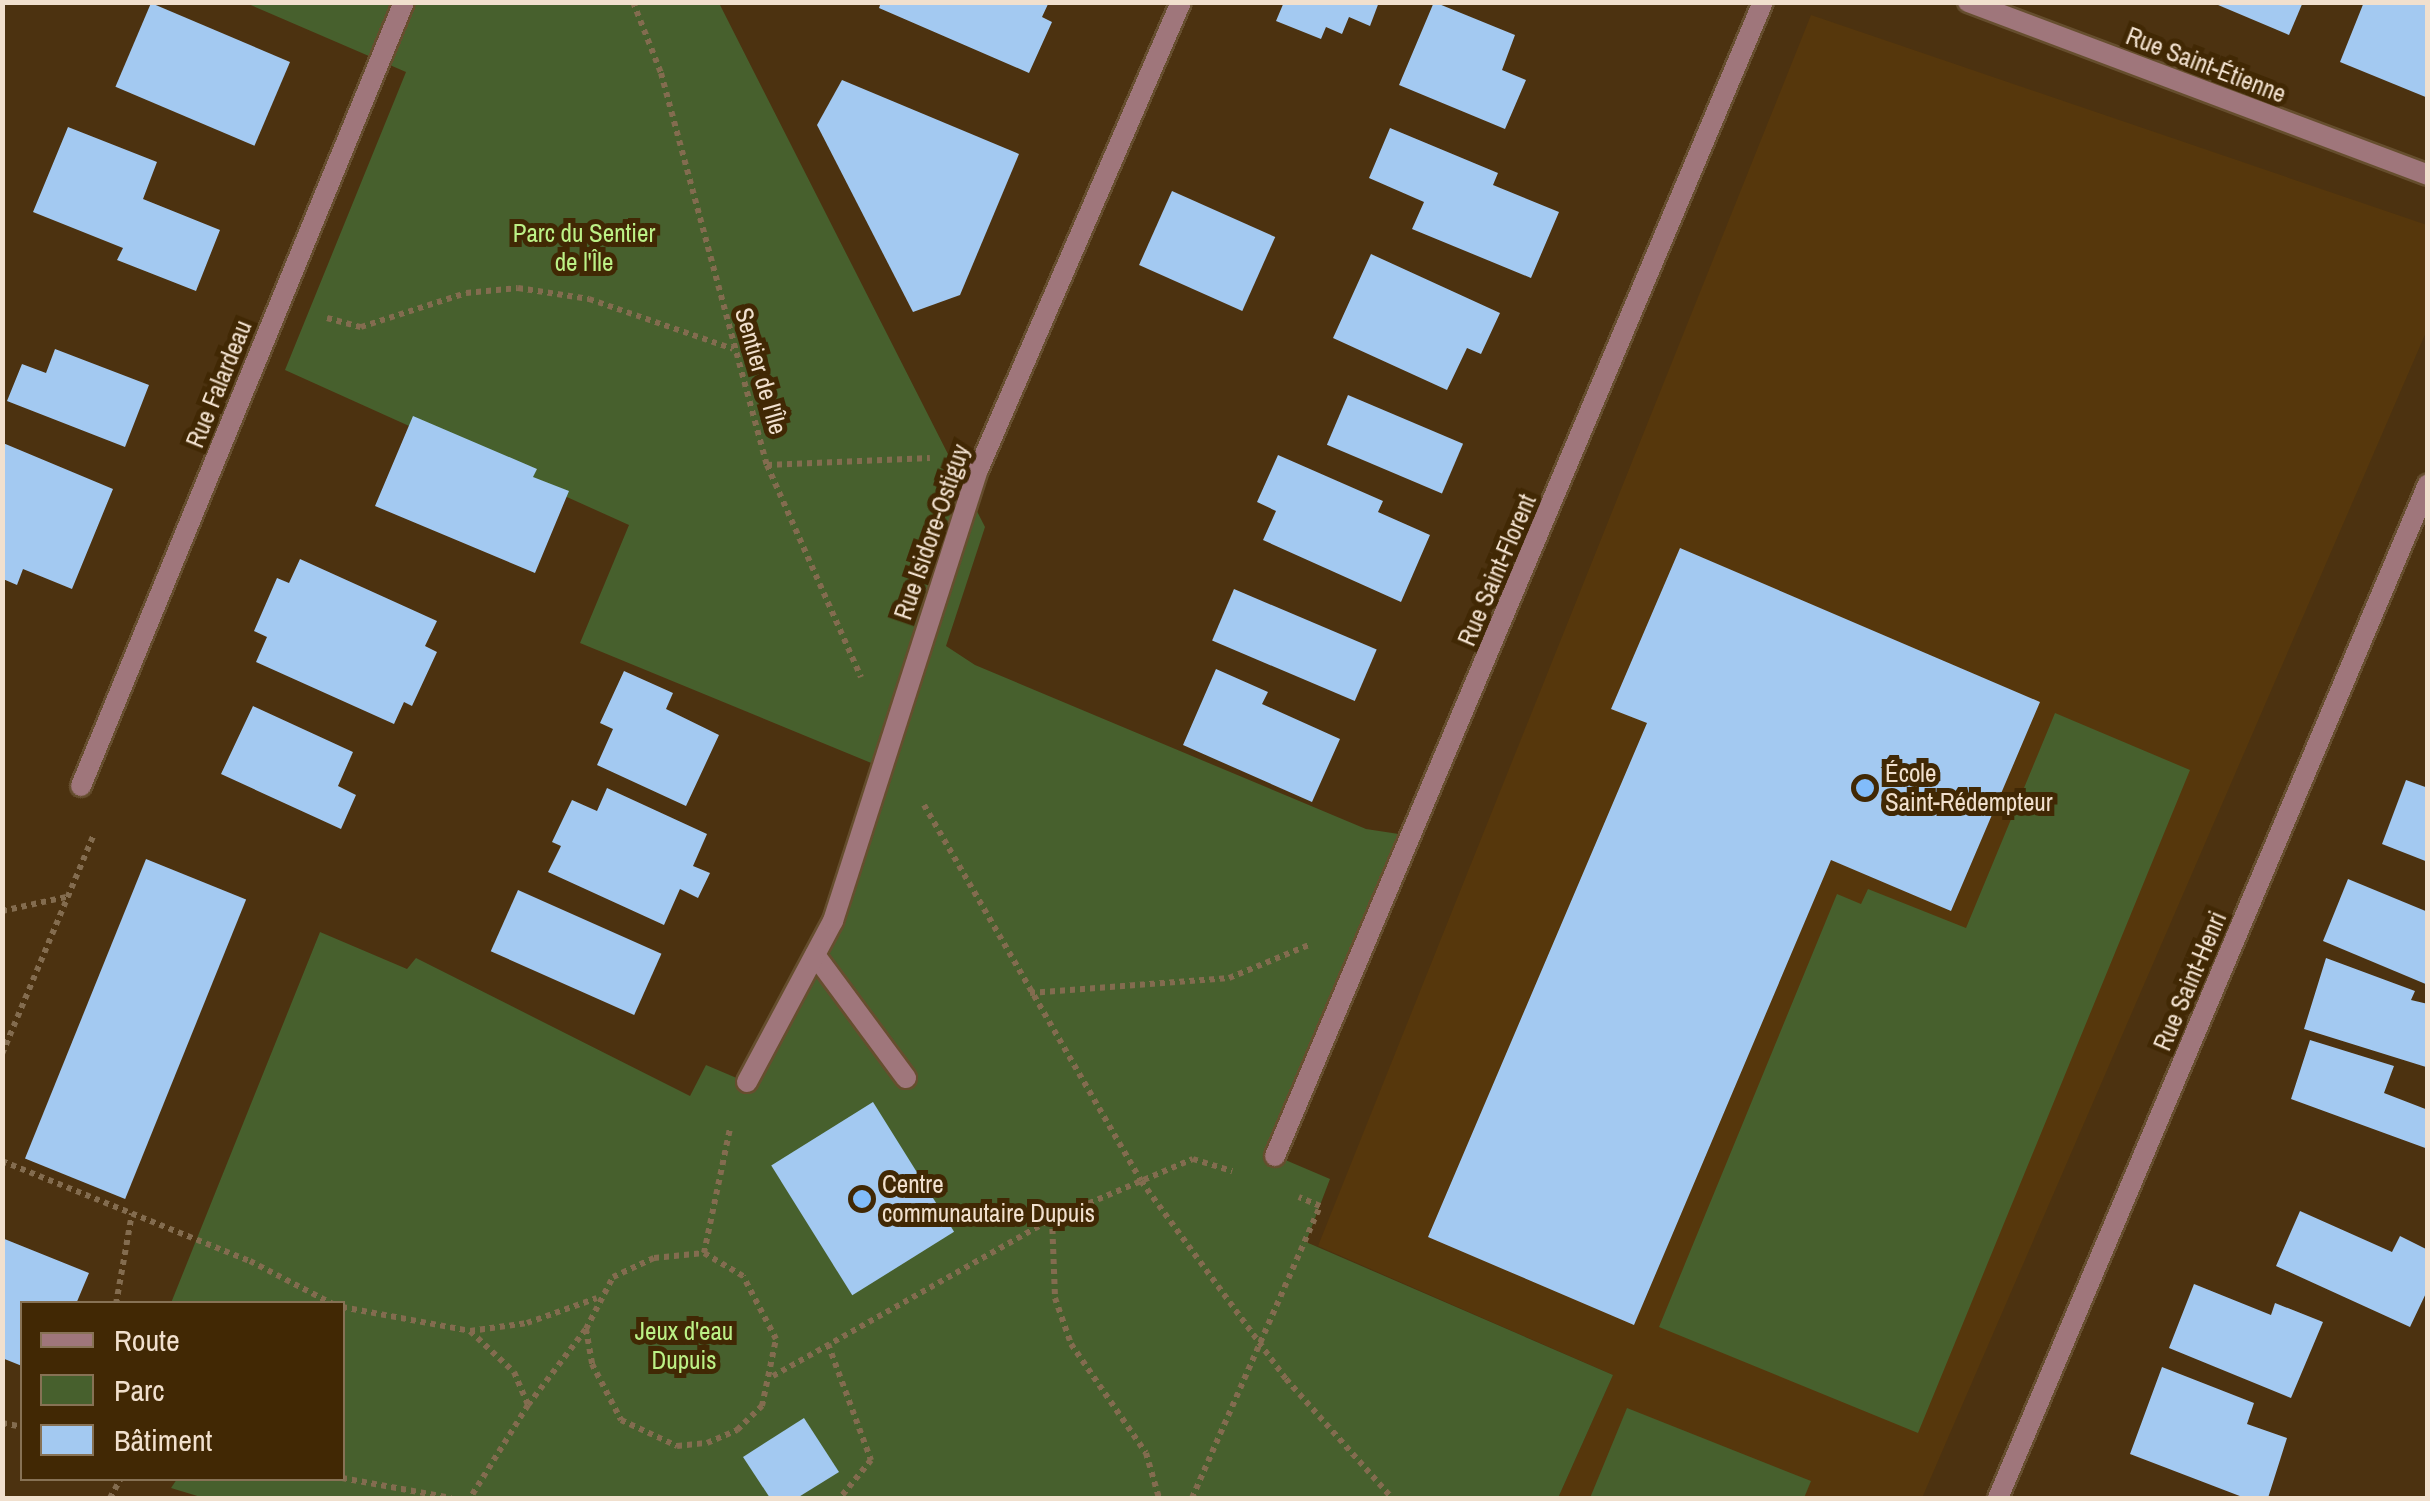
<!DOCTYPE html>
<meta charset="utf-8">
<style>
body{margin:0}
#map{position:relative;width:2430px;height:1501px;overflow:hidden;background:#4c3210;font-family:"Archivo Narrow",sans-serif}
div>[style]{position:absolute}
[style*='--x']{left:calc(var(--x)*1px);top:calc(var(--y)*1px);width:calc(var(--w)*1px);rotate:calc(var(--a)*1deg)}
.built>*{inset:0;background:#56370c}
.green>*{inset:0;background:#47602d}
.building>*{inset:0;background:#a3c9f1;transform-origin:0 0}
.path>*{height:6px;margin-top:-3px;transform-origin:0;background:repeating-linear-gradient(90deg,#836c4f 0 5px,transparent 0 10px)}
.roads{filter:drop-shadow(2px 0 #664e2e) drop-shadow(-2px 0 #664e2e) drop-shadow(0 2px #664e2e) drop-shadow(0 -2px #664e2e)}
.service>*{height:20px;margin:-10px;padding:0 10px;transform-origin:10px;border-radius:10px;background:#9f767b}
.minor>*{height:20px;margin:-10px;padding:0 10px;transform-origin:10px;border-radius:10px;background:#9f767b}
.dots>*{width:28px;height:28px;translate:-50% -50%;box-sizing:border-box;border:5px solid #412804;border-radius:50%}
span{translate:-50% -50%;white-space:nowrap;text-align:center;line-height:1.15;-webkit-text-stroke:10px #412804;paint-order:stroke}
.street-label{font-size:25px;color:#f1e0ce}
.park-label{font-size:25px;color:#bcf186}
.poi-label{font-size:25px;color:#f1e0ce}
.left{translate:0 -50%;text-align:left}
.frame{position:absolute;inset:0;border:5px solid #f1e0ce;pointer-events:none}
.legend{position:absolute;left:20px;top:1301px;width:325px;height:180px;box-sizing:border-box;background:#412804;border:2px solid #877255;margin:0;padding:12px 18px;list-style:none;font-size:30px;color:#f1e0ce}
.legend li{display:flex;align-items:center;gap:20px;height:50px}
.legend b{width:50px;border:2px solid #877255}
</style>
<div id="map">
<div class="built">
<div style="clip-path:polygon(1811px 15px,2427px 225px,2427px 330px,1922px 1498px,1558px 1498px,1613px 1375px,1318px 1246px)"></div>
</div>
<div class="green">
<div style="clip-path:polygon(246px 3px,719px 3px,985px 527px,946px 646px,975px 665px,1366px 829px,1412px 836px,1276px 1156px,1330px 1179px,1306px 1242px,1613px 1375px,1558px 1498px,204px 1498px,171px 1488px,177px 1479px,342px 1478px,342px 1304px,171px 1303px,320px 932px,407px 969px,416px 958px,690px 1096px,706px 1065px,746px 1082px,833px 921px,881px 767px,580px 643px,629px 525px,285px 370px,406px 72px)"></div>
<div style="clip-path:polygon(2055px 713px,2190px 770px,1918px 1433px,1659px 1327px,1837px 894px,1861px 904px,1868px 889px,1966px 928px)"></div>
<div style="clip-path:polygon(1627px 1408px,1811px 1481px,1804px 1498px,1590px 1498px)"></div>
</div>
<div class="building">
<div style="clip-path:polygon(881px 2px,1049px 2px,1042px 17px,1052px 22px,1029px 73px,879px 8px)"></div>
<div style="clip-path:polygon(1284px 2px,1379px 2px,1370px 26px,1349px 17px,1342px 34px,1326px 27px,1321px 39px,1276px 21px)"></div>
<div style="clip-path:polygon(1434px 2px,1515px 35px,1502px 70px,1526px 80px,1505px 129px,1399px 85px)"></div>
<div style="clip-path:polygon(2211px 2px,2303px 2px,2289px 35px)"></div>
<div style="clip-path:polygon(2364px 2px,2428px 2px,2428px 98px,2340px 62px)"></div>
<div style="left:151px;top:3px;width:151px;height:91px;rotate:23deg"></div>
<div style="clip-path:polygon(842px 80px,1019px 154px,960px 295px,913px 312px,817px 125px)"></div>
<div style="clip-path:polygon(68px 127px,157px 162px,143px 199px,220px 230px,196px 291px,117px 260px,123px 248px,33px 212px)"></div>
<div style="clip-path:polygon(1390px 128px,1498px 173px,1493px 185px,1559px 212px,1531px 278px,1412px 229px,1424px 202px,1369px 178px)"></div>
<div style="left:1172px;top:191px;width:113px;height:81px;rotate:24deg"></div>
<div style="clip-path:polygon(1371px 254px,1500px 313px,1481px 354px,1467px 348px,1447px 390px,1333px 338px)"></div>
<div style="clip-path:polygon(55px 349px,149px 385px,125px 447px,7px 401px,22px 364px,46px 373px)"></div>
<div style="left:1348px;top:395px;width:125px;height:54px;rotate:23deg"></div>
<div style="clip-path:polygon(413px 416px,537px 469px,533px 477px,569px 491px,535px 573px,375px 506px)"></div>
<div style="clip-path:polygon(3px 443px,113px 489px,72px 589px,23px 569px,17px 585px,3px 579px)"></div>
<div style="clip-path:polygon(1278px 455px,1383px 501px,1378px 512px,1430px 535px,1401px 602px,1263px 540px,1276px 511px,1257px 502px)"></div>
<div style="clip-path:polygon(1680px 548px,2040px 702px,1951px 911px,1831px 860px,1634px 1325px,1428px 1237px,1647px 723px,1611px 709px)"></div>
<div style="clip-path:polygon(300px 559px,437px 621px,425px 646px,437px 652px,412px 706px,404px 702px,394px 724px,256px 662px,267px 637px,254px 631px,277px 578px,289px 583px)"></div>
<div style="left:1234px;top:589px;width:155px;height:56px;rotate:23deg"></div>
<div style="clip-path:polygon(1216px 669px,1268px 692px,1262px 704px,1340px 739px,1312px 802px,1183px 745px)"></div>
<div style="clip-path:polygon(624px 671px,673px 693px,666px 709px,719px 735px,686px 806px,597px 765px,613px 729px,600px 723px)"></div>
<div style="clip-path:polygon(253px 706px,353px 752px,338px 786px,356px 795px,341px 829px,221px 774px)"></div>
<div style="clip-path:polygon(2406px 780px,2428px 788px,2428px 862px,2382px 844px)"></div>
<div style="clip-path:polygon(607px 788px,707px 834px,693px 866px,710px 873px,698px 898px,680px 889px,664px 925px,548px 872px,561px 846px,552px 842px,572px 800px,597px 811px)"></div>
<div style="left:146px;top:859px;width:108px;height:323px;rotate:22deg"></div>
<div style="clip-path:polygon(2348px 879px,2428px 912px,2428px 985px,2323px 941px)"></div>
<div style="left:518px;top:890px;width:157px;height:67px;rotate:24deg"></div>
<div style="clip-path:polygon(2326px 958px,2415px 991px,2411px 1000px,2428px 1004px,2426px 1067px,2304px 1029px)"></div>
<div style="clip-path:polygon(2310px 1040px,2394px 1066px,2384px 1093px,2428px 1110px,2428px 1149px,2291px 1099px)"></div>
<div style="left:873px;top:1102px;width:153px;height:120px;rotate:58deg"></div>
<div style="clip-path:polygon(2300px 1211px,2392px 1252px,2400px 1236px,2428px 1250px,2428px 1289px,2410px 1327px,2276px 1266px)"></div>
<div style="clip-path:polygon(2px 1238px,89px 1273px,76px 1304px,22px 1304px,22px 1366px,2px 1358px)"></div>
<div style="clip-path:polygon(2194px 1284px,2271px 1315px,2275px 1303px,2323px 1322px,2291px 1398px,2169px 1348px)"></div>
<div style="clip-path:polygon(2162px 1367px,2254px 1403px,2247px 1424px,2287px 1438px,2268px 1498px,2245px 1498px,2130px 1454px)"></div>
<div style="clip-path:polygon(804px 1418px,839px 1472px,797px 1498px,770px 1498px,743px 1457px)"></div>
</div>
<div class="path">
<div style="--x:633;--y:2;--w:76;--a:68.5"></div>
<div style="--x:661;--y:73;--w:406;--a:74.9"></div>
<div style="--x:767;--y:465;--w:232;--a:66.1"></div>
<div style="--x:327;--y:318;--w:35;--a:15"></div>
<div style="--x:361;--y:327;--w:110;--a:-17.9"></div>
<div style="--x:466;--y:293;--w:52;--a:-5.5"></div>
<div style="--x:518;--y:288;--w:72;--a:8.8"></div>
<div style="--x:589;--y:299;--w:152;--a:19.1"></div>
<div style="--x:767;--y:465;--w:163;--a:-2.5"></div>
<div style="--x:924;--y:805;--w:434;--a:60"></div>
<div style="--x:1141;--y:1181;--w:245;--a:53.8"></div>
<div style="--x:1286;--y:1379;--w:159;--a:48.3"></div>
<div style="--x:2;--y:911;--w:66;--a:-12.3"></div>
<div style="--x:1030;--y:993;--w:200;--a:-4.3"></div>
<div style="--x:1229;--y:978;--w:89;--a:-22.5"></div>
<div style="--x:2;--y:1054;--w:238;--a:-67.3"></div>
<div style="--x:2;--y:1161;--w:267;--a:22"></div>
<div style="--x:250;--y:1261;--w:93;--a:27.4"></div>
<div style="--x:1052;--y:1219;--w:79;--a:87.8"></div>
<div style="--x:1055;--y:1298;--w:49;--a:70.8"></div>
<div style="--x:1071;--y:1344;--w:132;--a:55.5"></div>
<div style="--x:1146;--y:1453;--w:47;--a:73.9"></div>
<div style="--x:116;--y:1304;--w:92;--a:-80"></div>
<div style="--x:342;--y:1307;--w:130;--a:10.6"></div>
<div style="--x:470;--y:1331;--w:60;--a:43"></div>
<div style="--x:514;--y:1372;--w:36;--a:67"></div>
<div style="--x:528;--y:1405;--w:110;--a:121.9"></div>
<div style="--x:586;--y:1329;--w:36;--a:80"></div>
<div style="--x:592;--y:1364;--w:63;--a:62.6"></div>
<div style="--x:621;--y:1420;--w:62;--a:24.9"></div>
<div style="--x:677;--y:1446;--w:30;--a:-6"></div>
<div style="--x:707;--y:1443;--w:33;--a:-23"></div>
<div style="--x:737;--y:1430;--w:35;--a:-44"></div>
<div style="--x:762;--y:1406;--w:68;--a:-78.2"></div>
<div style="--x:776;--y:1339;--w:71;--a:-117.6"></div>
<div style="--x:743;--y:1276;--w:45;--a:-149.5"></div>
<div style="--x:470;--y:1331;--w:58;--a:-8"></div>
<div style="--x:527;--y:1323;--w:74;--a:-19.7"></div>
<div style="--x:828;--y:1344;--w:124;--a:69.7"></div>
<div style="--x:871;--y:1460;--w:49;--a:129.2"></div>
<div style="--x:773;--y:1376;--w:320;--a:-29.4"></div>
<div style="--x:1052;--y:1219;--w:153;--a:-23.1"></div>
<div style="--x:1193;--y:1159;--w:41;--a:17.1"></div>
<div style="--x:528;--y:1405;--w:96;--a:-52.7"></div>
<div style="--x:586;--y:1329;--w:59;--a:-62.6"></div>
<div style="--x:613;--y:1277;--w:45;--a:-24.9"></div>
<div style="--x:654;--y:1258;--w:50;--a:-5.7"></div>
<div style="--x:704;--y:1253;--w:127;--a:-78.2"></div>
<div style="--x:2;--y:1423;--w:20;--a:11"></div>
<div style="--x:342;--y:1478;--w:111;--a:10.4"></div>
<div style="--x:110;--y:1498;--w:23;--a:-61"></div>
<div style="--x:1192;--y:1498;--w:319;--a:-66.3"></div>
<div style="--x:1320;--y:1206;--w:23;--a:-157"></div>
</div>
<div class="roads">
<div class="service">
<div style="--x:815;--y:955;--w:153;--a:53.5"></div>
</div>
<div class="minor">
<div style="--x:1968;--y:2;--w:491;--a:20.6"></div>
<div style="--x:81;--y:786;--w:848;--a:-67.61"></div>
<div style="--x:747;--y:1082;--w:183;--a:-61.9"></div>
<div style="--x:833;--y:921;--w:474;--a:-72.2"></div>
<div style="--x:978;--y:470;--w:510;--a:-66.55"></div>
<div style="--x:1275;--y:1156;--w:1253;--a:-67.08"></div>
<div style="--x:1998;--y:1498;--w:1101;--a:-67.02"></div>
</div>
</div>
<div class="dots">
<div style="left:1865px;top:788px;background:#81bcfa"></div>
<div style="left:862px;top:1199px;background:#81bcfa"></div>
</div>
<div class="street-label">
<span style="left:2206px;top:65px;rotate:21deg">Rue Saint-Étienne</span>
<span style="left:761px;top:371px;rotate:74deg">Sentier de l'Île</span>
<span style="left:219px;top:384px;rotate:-68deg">Rue Falardeau</span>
<span style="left:932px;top:532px;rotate:-71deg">Rue Isidore-Ostiguy</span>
<span style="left:1497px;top:570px;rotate:-67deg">Rue Saint-Florent</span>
<span style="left:2190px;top:981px;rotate:-67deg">Rue Saint-Henri</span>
</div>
<div class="park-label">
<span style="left:584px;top:248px">Parc du Sentier<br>de l'Île</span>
<span style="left:684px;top:1346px">Jeux d'eau<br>Dupuis</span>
</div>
<div class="poi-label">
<span class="left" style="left:1885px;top:788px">École<br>Saint-Rédempteur</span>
<span class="left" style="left:882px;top:1199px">Centre<br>communautaire Dupuis</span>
</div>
<div class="frame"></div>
<ul class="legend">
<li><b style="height:12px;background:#9f767b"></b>Route</li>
<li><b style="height:28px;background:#47602d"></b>Parc</li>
<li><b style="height:28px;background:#a3c9f1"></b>Bâtiment</li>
</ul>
</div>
